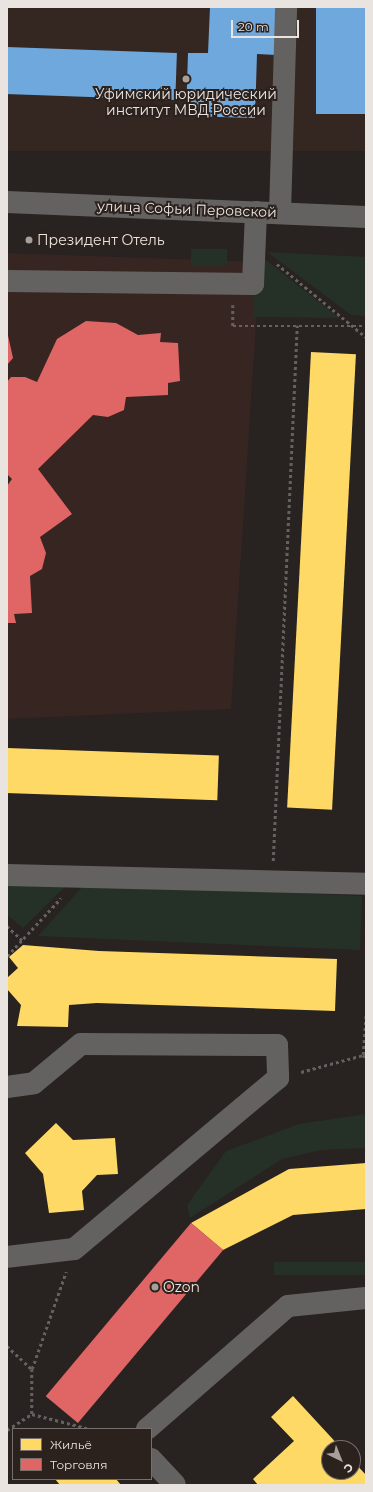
<!DOCTYPE html>
<meta charset="utf-8">
<style>
body{margin:0}
#map{position:relative;width:373px;height:1492px;overflow:hidden;background:#282220;font-family:Montserrat,sans-serif}
div>[style]{position:absolute}
[style*='--x']{left:calc(var(--x)*1px);top:calc(var(--y)*1px);width:calc(var(--w)*1px);rotate:calc(var(--a)*1deg)}
.commercial>*{inset:0;background:#362521}
.built>*{inset:0;background:#342620;transform-origin:0 0}
.green>*{inset:0;background:#253126;transform-origin:0 0}
.homes>*{inset:0;background:#ffd966;transform-origin:0 0}
.shops>*{inset:0;background:#e06666;transform-origin:0 0}
.schools>*{inset:0;background:#6fa8dc;transform-origin:0 0}
.path>*{height:2.5px;margin-top:-1.25px;transform-origin:0;background:repeating-linear-gradient(90deg,#646261 0 3px,transparent 0 6px)}
.minor>*{height:22px;margin:-11px;padding:0 11px;transform-origin:11px;border-radius:11px;background:#646261}
.dots>*{width:11px;height:11px;translate:-50% -50%;box-sizing:border-box;border:2px solid #2b211d;border-radius:50%}
span{translate:-50% -50%;white-space:nowrap;text-align:center;line-height:1.15;-webkit-text-stroke:4px #2b211d;paint-order:stroke}
.poi-label{font-size:14px;color:#eae4e1}
.left{translate:0 -50%;text-align:left}
.street-label{font-size:14px;color:#eae4e1}
.frame{position:absolute;inset:0;border:8px solid #eae4e1;pointer-events:none}
.legend{position:absolute;left:12px;top:1428px;width:140px;height:52px;box-sizing:border-box;background:#2b211d;border:1px solid #776f6b;margin:0;padding:5px 7px;list-style:none;font-size:12px;color:#eae4e1}
.legend li{display:flex;align-items:center;gap:8px;height:20px}
.legend b{width:20px;border:1px solid #776f6b}
.north{position:absolute;left:321px;top:1440px;width:40px;height:40px;box-sizing:border-box;background:#2b211d;border:1px solid #776f6b;border-radius:50%;rotate:137deg;font-size:11px;font-weight:700;line-height:16px;text-align:center;color:#eae4e1}
.north::after{content:'';display:block;margin:auto;width:14px;height:18px;background:#a6a09d;clip-path:polygon(50% 0,100% 100%,50% 72%,0 100%)}
.scale{position:absolute;left:231px;top:20px;width:68px;height:18px;box-sizing:border-box;border:2px solid #eae4e1;border-top:0;padding-left:5px;font-size:12px;line-height:14px;white-space:nowrap;color:#eae4e1;-webkit-text-stroke:3px #2b211d;paint-order:stroke}
</style>
<div id="map">
<div class="commercial">
<div style="clip-path:polygon(7px 253px,260px 262px,231px 709px,7px 719px)"></div>
</div>
<div class="built">
<div style="left:7px;top:7px;width:359px;height:144px"></div>
</div>
<div class="green">
<div style="left:191px;top:249px;width:36px;height:16px"></div>
<div style="clip-path:polygon(256px 252px,339px 318px,253px 317px)"></div>
<div style="clip-path:polygon(267px 252px,366px 257px,366px 316px,351px 315px)"></div>
<div style="clip-path:polygon(7px 881px,69px 883px,23px 928px,7px 915px)"></div>
<div style="clip-path:polygon(85px 884px,362px 896px,360px 950px,38px 936px)"></div>
<div style="clip-path:polygon(366px 1114px,366px 1148px,321px 1150px,282px 1159px,190px 1218px,187px 1205px,226px 1151px,299px 1124px)"></div>
<div style="left:366px;top:1262px;width:13px;height:92px;rotate:90deg"></div>
</div>
<div class="homes">
<div style="left:311px;top:352px;width:45px;height:456px;rotate:3deg"></div>
<div style="left:7px;top:748px;width:212px;height:45px;rotate:2deg"></div>
<div style="clip-path:polygon(23px 945px,99px 951px,337px 959px,335px 1011px,97px 1003px,69px 1005px,68px 1027px,17px 1026px,21px 1005px,7px 989px,7px 978px,18px 968px,9px 957px)"></div>
<div style="clip-path:polygon(56px 1123px,73px 1140px,115px 1138px,118px 1174px,97px 1175px,82px 1191px,84px 1210px,49px 1213px,43px 1174px,25px 1153px)"></div>
<div style="clip-path:polygon(366px 1163px,366px 1209px,293px 1215px,223px 1250px,191px 1223px,289px 1169px)"></div>
<div style="clip-path:polygon(293px 1396px,341px 1448px,329px 1448px,329px 1472px,353px 1472px,353px 1461px,366px 1475px,366px 1485px,258px 1485px,253px 1479px,294px 1441px,271px 1417px)"></div>
<div style="clip-path:polygon(55px 1479px,116px 1479px,121px 1485px,60px 1485px)"></div>
</div>
<div class="shops">
<div style="clip-path:polygon(86px 321px,116px 323px,138px 335px,161px 333px,160px 342px,178px 343px,180px 381px,168px 383px,168px 395px,126px 397px,124px 410px,108px 417px,93px 415px,38px 469px,72px 514px,40px 537px,46px 553px,42px 569px,30px 576px,32px 613px,14px 614px,16px 623px,7px 623px,7px 486px,12px 479px,7px 474px,7px 382px,11px 377px,25px 377px,37px 382px,57px 339px)"></div>
<div style="clip-path:polygon(7px 331px,13px 358px,7px 365px)"></div>
<div style="left:191px;top:1223px;width:42px;height:226px;rotate:40deg"></div>
</div>
<div class="schools">
<div style="clip-path:polygon(210px 7px,277px 7px,276px 55px,257px 54px,255px 118px,186px 116px,188px 53px,208px 53px)"></div>
<div style="left:316px;top:7px;width:50px;height:107px"></div>
<div style="left:7px;top:47px;width:170px;height:47px;rotate:2deg"></div>
</div>
<div class="path">
<div style="--x:277;--y:264;--w:115;--a:39.4"></div>
<div style="--x:233;--y:305;--w:21;--a:90"></div>
<div style="--x:233;--y:326;--w:133;--a:0"></div>
<div style="--x:273;--y:861;--w:536;--a:-87.43"></div>
<div style="--x:7;--y:926;--w:21;--a:43"></div>
<div style="--x:7;--y:956;--w:79;--a:-47"></div>
<div style="--x:363;--y:1055;--w:4;--a:45"></div>
<div style="--x:301;--y:1072;--w:64;--a:-15.3"></div>
<div style="--x:363;--y:1055;--w:42;--a:-85.9"></div>
<div style="--x:7;--y:1346;--w:34;--a:43"></div>
<div style="--x:32;--y:1369;--w:45;--a:90"></div>
<div style="--x:32;--y:1414;--w:60;--a:14.5"></div>
<div style="--x:32;--y:1369;--w:103;--a:-70.7"></div>
<div style="--x:7;--y:1430;--w:30;--a:-33"></div>
</div>
<div class="minor">
<div style="--x:7;--y:202;--w:359;--a:2.4"></div>
<div style="--x:280;--y:213;--w:206;--a:-88.3"></div>
<div style="--x:7;--y:281;--w:246;--a:0.7"></div>
<div style="--x:253;--y:284;--w:72;--a:-87.6"></div>
<div style="--x:7;--y:875;--w:359;--a:1.4"></div>
<div style="--x:7;--y:1087;--w:27;--a:-8"></div>
<div style="--x:34;--y:1083;--w:61;--a:-39.7"></div>
<div style="--x:81;--y:1044;--w:196;--a:0.3"></div>
<div style="--x:277;--y:1045;--w:33;--a:88"></div>
<div style="--x:278;--y:1078;--w:266;--a:140"></div>
<div style="--x:74;--y:1249;--w:67;--a:173.2"></div>
<div style="--x:147;--y:1429;--w:187;--a:-41.1"></div>
<div style="--x:288;--y:1306;--w:78;--a:-5.9"></div>
<div style="--x:151;--y:1459;--w:35;--a:47"></div>
</div>
<div class="dots">
<div style="left:186px;top:79px;background:#a6a09d"></div>
<div style="left:29px;top:240px;background:#a6a09d"></div>
<div style="left:155px;top:1287px;background:#a6a09d"></div>
</div>
<div class="poi-label">
<span style="left:186px;top:102px">Уфимский юридический<br>институт МВД России</span>
<span class="left" style="left:37px;top:240px">Президент Отель</span>
<span class="left" style="left:163px;top:1287px">Ozon</span>
</div>
<div class="street-label">
<span style="left:187px;top:209px;rotate:2deg">улица Софьи Перовской</span>
</div>
<div class="frame"></div>
<ul class="legend">
<li><b style="height:11px;background:#ffd966"></b>Жильё</li>
<li><b style="height:11px;background:#e06666"></b>Торговля</li>
</ul>
<div class="north">С</div>
<div class="scale">20 m</div>
</div>
